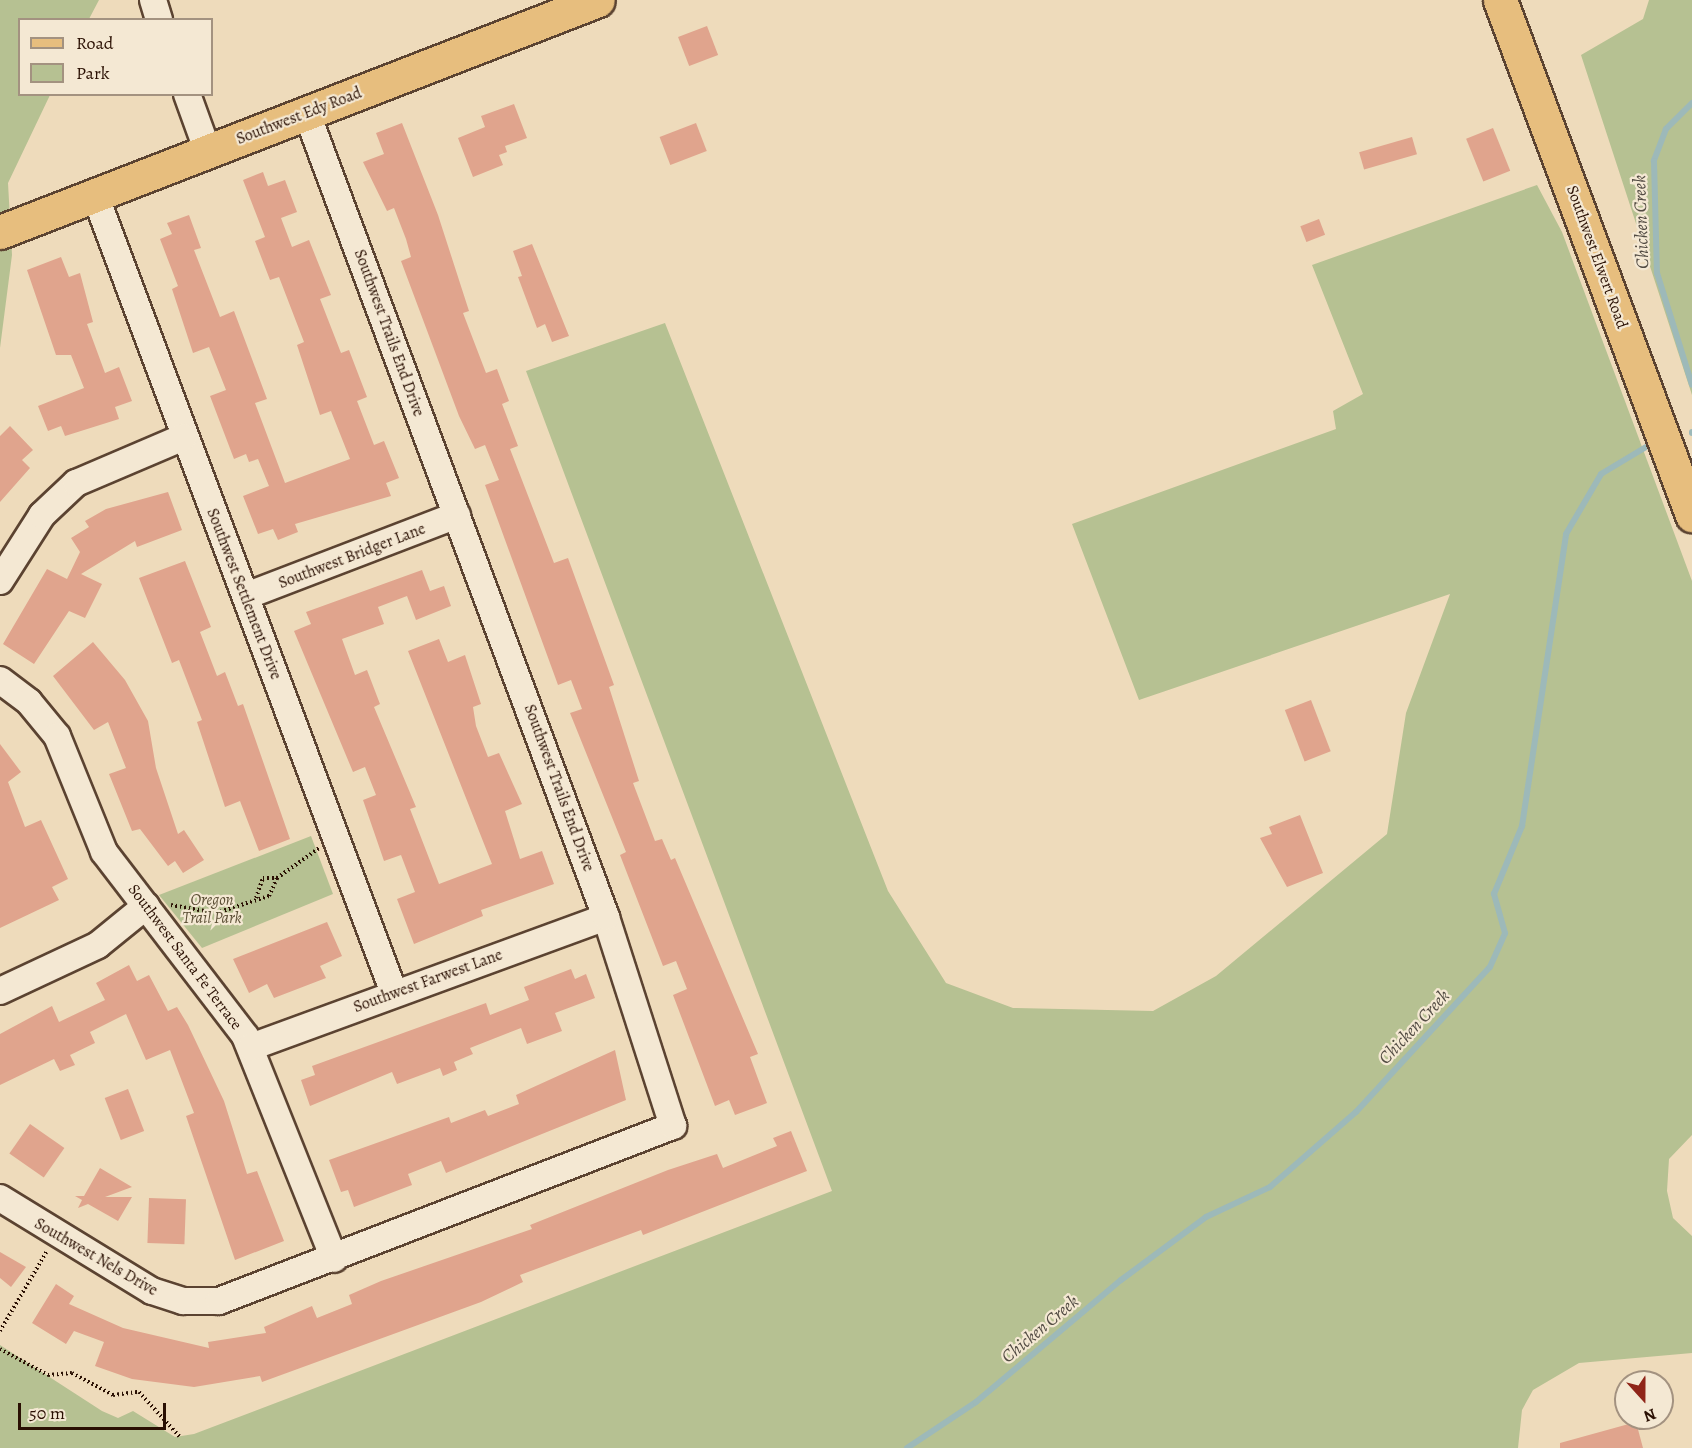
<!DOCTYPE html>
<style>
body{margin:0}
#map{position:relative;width:1692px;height:1448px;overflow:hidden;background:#eedbbb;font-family:Alegreya,serif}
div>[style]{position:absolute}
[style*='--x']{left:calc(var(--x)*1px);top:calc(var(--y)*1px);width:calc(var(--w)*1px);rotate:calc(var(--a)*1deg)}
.green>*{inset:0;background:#b6c192}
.stream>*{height:6px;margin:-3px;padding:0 3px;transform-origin:3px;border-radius:3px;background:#9db9b9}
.building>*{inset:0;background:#e0a48d;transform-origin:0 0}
.path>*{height:4px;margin-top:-2px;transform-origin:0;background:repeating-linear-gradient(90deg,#2a1003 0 1.5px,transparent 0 4.5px)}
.roads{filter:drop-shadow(2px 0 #5b4331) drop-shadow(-2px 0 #5b4331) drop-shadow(0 2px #5b4331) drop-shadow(0 -2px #5b4331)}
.minor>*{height:26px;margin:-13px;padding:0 13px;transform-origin:13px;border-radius:13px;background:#f4e8d3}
.major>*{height:33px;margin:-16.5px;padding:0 16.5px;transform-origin:16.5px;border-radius:16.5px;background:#e7be7e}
span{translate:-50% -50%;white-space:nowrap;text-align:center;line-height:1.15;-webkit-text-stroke:4.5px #f4e8d3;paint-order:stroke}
.street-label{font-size:16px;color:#2a1003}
.park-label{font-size:16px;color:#5b4e35;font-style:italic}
.water-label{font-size:18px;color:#524b43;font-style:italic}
.legend{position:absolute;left:18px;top:18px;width:195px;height:78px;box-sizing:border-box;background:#f4e8d3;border:2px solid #a39280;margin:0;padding:8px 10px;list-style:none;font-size:18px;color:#2a1003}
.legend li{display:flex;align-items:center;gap:12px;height:30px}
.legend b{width:30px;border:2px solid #a39280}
.north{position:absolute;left:1614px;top:1370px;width:60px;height:60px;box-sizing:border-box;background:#f4e8d3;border:2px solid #a39280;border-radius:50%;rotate:159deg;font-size:16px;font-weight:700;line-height:24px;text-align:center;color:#2a1003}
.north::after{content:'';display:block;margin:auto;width:21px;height:27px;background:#8f2418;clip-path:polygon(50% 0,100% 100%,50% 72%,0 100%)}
.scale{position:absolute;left:18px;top:1403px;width:148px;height:27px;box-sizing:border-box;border:3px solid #2a1003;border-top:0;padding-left:8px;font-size:18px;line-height:21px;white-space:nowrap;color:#2a1003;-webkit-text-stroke:4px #f4e8d3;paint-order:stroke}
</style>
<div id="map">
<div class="green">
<div style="clip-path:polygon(0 0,99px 0,89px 19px,20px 20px,20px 94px,50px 95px,8px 183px,12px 255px,0 348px)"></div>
<div style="clip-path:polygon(1649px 0,1692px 0,1692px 395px,1581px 55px,1643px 19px)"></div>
<div style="clip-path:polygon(1537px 185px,1562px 232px,1692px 581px,1692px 1135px,1669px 1159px,1667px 1191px,1673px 1218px,1692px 1236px,1692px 1353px,1579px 1363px,1533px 1390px,1522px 1410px,1518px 1448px,0 1448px,0 1345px,102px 1411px,118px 1418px,133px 1411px,175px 1437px,194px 1434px,832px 1191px,526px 371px,665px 323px,888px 891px,946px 983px,1013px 1008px,1153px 1011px,1216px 976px,1387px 834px,1406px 713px,1450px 594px,1139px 700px,1072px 524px,1336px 429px,1333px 411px,1363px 394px,1312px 265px)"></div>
<div style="clip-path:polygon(311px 836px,333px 894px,202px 948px,159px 895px)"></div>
</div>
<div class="stream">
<div style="--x:1692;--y:103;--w:37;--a:135"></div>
<div style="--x:1666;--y:129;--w:34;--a:111"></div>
<div style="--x:1654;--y:161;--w:112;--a:88.5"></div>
<div style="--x:1657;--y:273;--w:117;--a:72.6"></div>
<div style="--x:1692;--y:432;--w:1;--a:90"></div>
<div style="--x:907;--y:1448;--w:83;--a:-33.7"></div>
<div style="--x:976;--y:1402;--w:189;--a:-40.1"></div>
<div style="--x:1121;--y:1280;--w:106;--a:-36.5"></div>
<div style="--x:1206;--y:1217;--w:71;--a:-25.1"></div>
<div style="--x:1270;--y:1187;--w:114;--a:-41.1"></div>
<div style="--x:1356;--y:1112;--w:197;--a:-47.3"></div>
<div style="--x:1490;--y:967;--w:37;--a:-66"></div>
<div style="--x:1505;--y:933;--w:41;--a:-105.8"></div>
<div style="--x:1494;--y:894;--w:74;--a:-67.6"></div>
<div style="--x:1522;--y:826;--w:295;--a:-81.4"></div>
<div style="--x:1566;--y:534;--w:69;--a:-59.7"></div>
<div style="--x:1601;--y:474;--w:52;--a:-31"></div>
</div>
<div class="building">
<div style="left:707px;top:26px;width:31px;height:31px;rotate:69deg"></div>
<div style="clip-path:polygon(514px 104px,527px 138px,505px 146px,507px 152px,499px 155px,503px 165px,473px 177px,458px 138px,485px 127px,481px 116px)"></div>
<div style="clip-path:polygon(402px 123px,438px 215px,469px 311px,463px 313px,486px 373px,497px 369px,509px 401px,502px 404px,518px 446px,510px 449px,554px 563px,568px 558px,614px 685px,609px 687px,639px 781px,633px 783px,655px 841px,662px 839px,671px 860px,675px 858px,758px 1054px,750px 1057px,767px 1103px,735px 1115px,729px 1100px,715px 1106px,673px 995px,687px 989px,676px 961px,663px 966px,620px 855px,626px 852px,570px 713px,582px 709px,571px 680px,558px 685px,485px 485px,499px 480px,485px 445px,475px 449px,459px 416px,401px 261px,411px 257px,406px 239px,394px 208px,387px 211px,363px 162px,384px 154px,376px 133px)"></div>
<div style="left:696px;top:123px;width:30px;height:39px;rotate:69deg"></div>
<div style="left:1493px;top:128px;width:46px;height:29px;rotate:68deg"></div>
<div style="left:1412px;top:137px;width:18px;height:55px;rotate:74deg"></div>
<div style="clip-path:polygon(263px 172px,268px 186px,285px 180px,297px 212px,281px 218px,292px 247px,309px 240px,331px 295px,320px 299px,341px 353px,349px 350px,367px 397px,357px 401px,374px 445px,384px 441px,399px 478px,386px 483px,391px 496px,295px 524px,298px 532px,278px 540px,273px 529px,258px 534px,243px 496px,269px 486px,258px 459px,249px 462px,246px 454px,234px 459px,210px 396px,226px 390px,209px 347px,193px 353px,172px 289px,178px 286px,160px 239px,172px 234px,167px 223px,189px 215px,201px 248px,194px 250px,220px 317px,234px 311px,267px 399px,255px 403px,285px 483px,350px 459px,331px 411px,320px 415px,297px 345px,304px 342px,279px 277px,270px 280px,255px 241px,265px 237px,243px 180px)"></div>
<div style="left:1319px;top:219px;width:17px;height:20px;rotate:69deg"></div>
<div style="clip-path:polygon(532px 244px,569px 336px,552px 342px,545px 324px,537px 328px,518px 277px,522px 276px,513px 251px)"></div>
<div style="clip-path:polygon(61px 257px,69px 277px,80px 273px,93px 322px,87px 324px,105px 373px,119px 367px,132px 401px,115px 407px,119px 419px,65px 436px,61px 426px,48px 431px,38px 406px,84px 388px,71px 355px,56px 355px,27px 270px)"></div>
<div style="clip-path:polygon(10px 426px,33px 450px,22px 460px,30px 468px,0 502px,0 436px)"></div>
<div style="clip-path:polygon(168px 492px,182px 530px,137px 547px,135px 541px,81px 574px,102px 584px,85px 618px,69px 611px,34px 664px,3px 644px,47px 569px,67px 579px,80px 552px,71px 538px,89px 527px,85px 521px,106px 509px)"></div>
<div style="clip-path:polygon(185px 561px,211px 627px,200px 632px,217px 676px,225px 672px,238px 706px,243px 704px,290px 839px,259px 851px,240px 801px,225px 807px,197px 722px,202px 720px,179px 660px,172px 663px,139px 578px)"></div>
<div style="clip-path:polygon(422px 570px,430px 591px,444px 586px,451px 606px,416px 620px,407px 596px,378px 607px,384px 624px,342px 639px,355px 675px,367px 670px,380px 704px,374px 707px,416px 807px,410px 809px,439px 884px,492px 864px,408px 651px,439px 639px,448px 662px,465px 655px,481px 704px,473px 707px,476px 726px,488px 757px,499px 753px,522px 804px,505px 811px,520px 859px,542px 851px,554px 884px,481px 910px,483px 916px,414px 944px,397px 899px,415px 892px,401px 855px,384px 861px,363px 800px,376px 795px,365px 767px,353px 772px,294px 631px,311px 624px,306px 612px)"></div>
<div style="clip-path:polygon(93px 642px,125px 680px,148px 721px,156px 768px,178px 834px,184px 830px,204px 860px,183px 873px,175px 861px,168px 866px,140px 829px,132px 831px,109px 774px,126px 768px,108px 722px,94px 730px,53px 676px)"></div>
<div style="left:1311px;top:700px;width:55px;height:28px;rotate:69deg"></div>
<div style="clip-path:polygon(0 744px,21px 772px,8px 782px,25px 827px,41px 820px,68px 879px,52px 887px,59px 900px,0 928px)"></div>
<div style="clip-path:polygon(1300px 815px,1323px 873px,1287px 887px,1260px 838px,1272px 834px,1269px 827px)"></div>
<div style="clip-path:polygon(327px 922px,342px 956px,320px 966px,326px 978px,274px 998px,267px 984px,249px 993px,233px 959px)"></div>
<div style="clip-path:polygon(129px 965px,137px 981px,149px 975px,168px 1011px,177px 1007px,188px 1025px,224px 1101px,247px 1174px,257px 1171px,284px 1241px,235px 1260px,186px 1116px,194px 1113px,170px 1050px,146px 1060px,126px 1014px,90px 1032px,95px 1043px,70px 1055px,75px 1065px,60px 1071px,54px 1059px,0 1085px,0 1034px,52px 1006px,59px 1022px,105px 1000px,96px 983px)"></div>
<div style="clip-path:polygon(571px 969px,575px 979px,586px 974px,595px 998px,555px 1013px,562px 1031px,527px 1044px,521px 1028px,470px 1048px,473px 1054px,454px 1062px,457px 1070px,443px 1076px,440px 1068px,397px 1084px,392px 1072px,310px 1106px,301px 1080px,315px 1075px,312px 1066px,486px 1003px,490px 1015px,529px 1000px,524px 987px)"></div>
<div style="clip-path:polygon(615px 1050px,626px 1100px,446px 1173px,441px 1161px,408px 1174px,412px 1185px,354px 1207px,348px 1190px,341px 1192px,329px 1160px,449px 1117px,451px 1123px,485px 1110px,488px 1116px,519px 1104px,516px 1095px)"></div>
<div style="left:128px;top:1089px;width:45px;height:25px;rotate:69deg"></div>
<div style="left:30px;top:1124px;width:42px;height:36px;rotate:35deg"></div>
<div style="clip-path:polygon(791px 1131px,807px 1171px,643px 1235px,641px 1230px,520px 1275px,523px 1282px,481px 1302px,262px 1382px,260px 1376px,194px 1387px,132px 1379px,95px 1366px,104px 1342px,74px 1331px,66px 1344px,32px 1323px,56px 1284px,74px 1296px,69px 1304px,123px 1328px,209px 1348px,208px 1342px,266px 1333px,264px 1327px,312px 1306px,317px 1318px,352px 1304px,349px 1295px,381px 1281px,532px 1229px,530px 1225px,668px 1170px,717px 1154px,723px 1168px,777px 1146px,773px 1138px)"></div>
<div style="clip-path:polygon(100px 1168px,132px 1187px,105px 1197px,132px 1197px,118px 1221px,88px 1204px,78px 1208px,82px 1200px,75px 1196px,84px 1196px)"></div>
<div style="left:149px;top:1198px;width:37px;height:45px;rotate:2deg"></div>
<div style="clip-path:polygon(0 1252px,26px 1267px,11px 1287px,0 1278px)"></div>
<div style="clip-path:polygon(1636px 1422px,1643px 1448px,1560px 1448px,1560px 1443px)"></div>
</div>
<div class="path">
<div style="--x:256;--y:898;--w:21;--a:-71"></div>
<div style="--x:263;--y:878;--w:14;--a:0"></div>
<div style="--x:171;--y:905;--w:46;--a:10.1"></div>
<div style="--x:216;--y:913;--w:56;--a:-17.8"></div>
<div style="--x:269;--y:896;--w:20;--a:-66"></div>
<div style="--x:277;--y:878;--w:52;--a:-35.5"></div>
<div style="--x:0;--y:1331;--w:93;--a:-59.6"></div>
<div style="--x:0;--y:1349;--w:55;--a:28.4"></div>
<div style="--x:48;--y:1375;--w:24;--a:-5"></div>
<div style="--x:72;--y:1373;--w:47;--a:28.2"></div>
<div style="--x:113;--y:1395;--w:26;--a:-7"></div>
<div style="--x:139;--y:1392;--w:62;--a:47.6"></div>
</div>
<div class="roads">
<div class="minor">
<div style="--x:153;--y:0;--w:21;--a:73"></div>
<div style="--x:187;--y:94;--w:62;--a:70.1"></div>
<div style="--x:95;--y:195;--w:852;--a:69.46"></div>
<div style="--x:0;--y:581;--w:78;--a:-57.5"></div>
<div style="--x:42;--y:515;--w:47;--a:-43.3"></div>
<div style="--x:76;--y:483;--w:117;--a:-23.1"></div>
<div style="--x:246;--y:596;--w:226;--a:-21"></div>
<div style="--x:0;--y:680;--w:36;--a:37"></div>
<div style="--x:29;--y:702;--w:44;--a:50.5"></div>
<div style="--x:57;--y:736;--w:125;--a:67.9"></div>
<div style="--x:104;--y:852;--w:232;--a:52.5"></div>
<div style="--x:245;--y:1036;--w:240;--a:68.2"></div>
<div style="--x:0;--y:991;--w:108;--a:-25.1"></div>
<div style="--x:98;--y:945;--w:62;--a:-39.1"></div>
<div style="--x:251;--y:1047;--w:378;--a:-20.1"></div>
<div style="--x:0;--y:1198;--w:178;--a:31.5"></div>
<div style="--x:152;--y:1291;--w:33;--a:18"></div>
<div style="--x:183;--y:1301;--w:36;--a:0"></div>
<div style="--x:219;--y:1301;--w:487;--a:-21.1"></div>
<div style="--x:673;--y:1126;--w:219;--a:-107.8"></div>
<div style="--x:606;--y:917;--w:857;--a:-110.42"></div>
</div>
<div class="major">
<div style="--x:1500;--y:0;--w:550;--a:69.55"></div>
<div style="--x:0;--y:232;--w:641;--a:-21.2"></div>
</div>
</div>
<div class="street-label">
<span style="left:299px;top:116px;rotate:-21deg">Southwest Edy Road</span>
<span style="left:1597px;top:257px;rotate:70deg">Southwest Elwert Road</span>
<span style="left:389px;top:333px;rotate:70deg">Southwest Trails End Drive</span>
<span style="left:352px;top:556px;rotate:-21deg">Southwest Bridger Lane</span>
<span style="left:244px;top:594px;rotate:69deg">Southwest Settlement Drive</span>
<span style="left:559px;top:788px;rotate:70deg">Southwest Trails End Drive</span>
<span style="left:185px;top:957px;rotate:53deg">Southwest Santa Fe Terrace</span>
<span style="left:428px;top:981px;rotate:-20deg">Southwest Farwest Lane</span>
<span style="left:96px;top:1257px;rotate:30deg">Southwest Nels Drive</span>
</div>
<div class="park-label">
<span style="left:212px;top:909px">Oregon<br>Trail Park</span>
</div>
<div class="water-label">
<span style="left:1641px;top:222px;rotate:-92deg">Chicken Creek</span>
<span style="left:1414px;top:1027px;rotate:-47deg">Chicken Creek</span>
<span style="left:1040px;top:1329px;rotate:-40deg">Chicken Creek</span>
</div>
<ul class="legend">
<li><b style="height:8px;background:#e7be7e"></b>Road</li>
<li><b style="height:16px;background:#b6c192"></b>Park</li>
</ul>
<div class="north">N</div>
<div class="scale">50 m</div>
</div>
